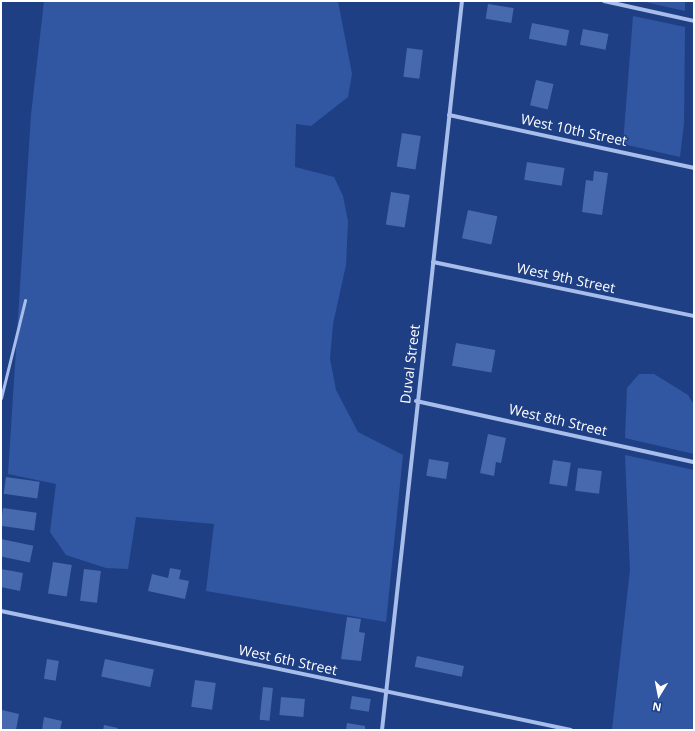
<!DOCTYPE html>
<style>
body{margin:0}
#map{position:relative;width:695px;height:731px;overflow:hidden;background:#1f3f85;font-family:"Open Sans",sans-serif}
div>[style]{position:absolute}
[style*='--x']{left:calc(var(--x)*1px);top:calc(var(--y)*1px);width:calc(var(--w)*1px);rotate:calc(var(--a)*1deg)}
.green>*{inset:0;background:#3257a2}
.building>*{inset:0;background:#4769ad;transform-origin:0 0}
.lane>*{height:3px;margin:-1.5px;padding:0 1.5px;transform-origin:1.5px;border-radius:1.5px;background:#a7bdea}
.street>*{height:4px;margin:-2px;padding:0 2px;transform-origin:2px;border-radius:2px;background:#a7bdea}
span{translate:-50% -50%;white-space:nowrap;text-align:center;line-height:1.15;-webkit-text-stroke:3px #1f3f85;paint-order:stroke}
.street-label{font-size:14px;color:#fff}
.frame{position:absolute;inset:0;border:2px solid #fff;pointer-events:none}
.north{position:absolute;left:639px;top:675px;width:40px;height:40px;-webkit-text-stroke:3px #1f3f85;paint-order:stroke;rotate:190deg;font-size:11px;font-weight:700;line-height:16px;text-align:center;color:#fff}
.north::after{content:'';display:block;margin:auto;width:14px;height:18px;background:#fff;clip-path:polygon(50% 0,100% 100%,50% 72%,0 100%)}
</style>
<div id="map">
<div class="green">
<div style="clip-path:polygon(44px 1px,338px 1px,352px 74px,348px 97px,311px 126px,296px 124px,295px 167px,334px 177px,343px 196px,348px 221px,346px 265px,333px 324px,330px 359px,336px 390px,358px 432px,403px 455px,386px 622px,206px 591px,214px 524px,136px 517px,128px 569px,106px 568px,66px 555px,50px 532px,56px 484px,8px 474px,31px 115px)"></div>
<div style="clip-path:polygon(641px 1px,685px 1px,685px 11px)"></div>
<div style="clip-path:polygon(633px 16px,685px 27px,684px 123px,680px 157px,623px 144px)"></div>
<div style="clip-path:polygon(639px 374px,654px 374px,688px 395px,694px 405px,694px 454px,625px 438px,627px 388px)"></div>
<div style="clip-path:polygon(625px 455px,694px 470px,694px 730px,612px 730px,630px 570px)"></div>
</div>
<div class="building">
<div style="left:488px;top:4px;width:26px;height:15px;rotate:9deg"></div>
<div style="left:532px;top:23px;width:38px;height:16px;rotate:11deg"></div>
<div style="left:583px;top:29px;width:26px;height:16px;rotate:11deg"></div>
<div style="left:407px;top:48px;width:16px;height:29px;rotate:7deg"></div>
<div style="left:536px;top:80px;width:18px;height:26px;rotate:13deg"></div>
<div style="left:402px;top:133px;width:19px;height:34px;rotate:9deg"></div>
<div style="left:527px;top:162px;width:38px;height:18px;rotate:9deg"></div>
<div style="clip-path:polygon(594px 171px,608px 173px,602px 215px,582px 212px,586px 180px,593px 181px)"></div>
<div style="left:391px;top:192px;width:19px;height:33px;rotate:9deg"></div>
<div style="left:468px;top:210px;width:30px;height:29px;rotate:12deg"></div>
<div style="left:456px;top:343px;width:40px;height:23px;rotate:10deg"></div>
<div style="clip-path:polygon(488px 434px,506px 438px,501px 463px,496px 462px,494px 476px,480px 473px)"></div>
<div style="left:429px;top:459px;width:20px;height:17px;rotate:9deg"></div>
<div style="left:553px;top:460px;width:18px;height:24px;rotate:9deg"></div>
<div style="left:578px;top:468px;width:24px;height:23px;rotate:7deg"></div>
<div style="left:6px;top:477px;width:34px;height:17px;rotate:8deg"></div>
<div style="left:3px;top:508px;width:34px;height:18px;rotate:8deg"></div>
<div style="left:1px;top:539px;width:33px;height:17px;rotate:12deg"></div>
<div style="left:53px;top:562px;width:19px;height:32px;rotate:9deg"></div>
<div style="clip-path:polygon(170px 568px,181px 570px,179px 579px,189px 581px,185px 599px,148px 591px,152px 574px,168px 578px)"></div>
<div style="clip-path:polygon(1px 569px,23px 573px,20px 591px,1px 587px)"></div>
<div style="left:84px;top:569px;width:17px;height:32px;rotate:7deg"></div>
<div style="clip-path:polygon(347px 617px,361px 619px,359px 632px,365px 633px,361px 661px,341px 659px)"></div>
<div style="left:417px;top:656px;width:48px;height:11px;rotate:12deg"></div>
<div style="left:47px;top:659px;width:12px;height:20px;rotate:9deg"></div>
<div style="left:105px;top:659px;width:50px;height:18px;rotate:12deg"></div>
<div style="left:195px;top:680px;width:21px;height:27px;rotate:8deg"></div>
<div style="left:263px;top:687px;width:10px;height:33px;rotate:6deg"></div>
<div style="left:352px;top:696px;width:19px;height:13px;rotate:9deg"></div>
<div style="left:281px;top:697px;width:24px;height:18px;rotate:5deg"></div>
<div style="clip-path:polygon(2px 710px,19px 714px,16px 730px,1px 730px)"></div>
<div style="clip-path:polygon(44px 717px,62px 721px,60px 730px,42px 730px)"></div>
<div style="clip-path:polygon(347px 723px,365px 726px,365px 730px,346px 730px)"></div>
<div style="clip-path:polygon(104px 725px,118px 728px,117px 730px,103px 730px)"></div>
</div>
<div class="lane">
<div style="--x:1;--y:398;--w:101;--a:-76.2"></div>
</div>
<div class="street">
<div style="--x:604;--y:1;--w:92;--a:12.5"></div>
<div style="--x:449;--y:115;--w:251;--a:12.2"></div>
<div style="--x:433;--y:262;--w:267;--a:11.7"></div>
<div style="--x:416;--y:401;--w:285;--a:12.4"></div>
<div style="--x:1;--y:611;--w:582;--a:11.79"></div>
<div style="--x:382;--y:730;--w:733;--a:-83.74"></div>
</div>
<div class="street-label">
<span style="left:574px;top:130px;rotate:12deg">West 10th Street</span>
<span style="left:566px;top:278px;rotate:12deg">West 9th Street</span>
<span style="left:410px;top:364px;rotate:-83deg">Duval Street</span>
<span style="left:558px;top:420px;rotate:13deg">West 8th Street</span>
<span style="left:288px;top:660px;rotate:12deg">West 6th Street</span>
</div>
<div class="frame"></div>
<div class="north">N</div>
</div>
